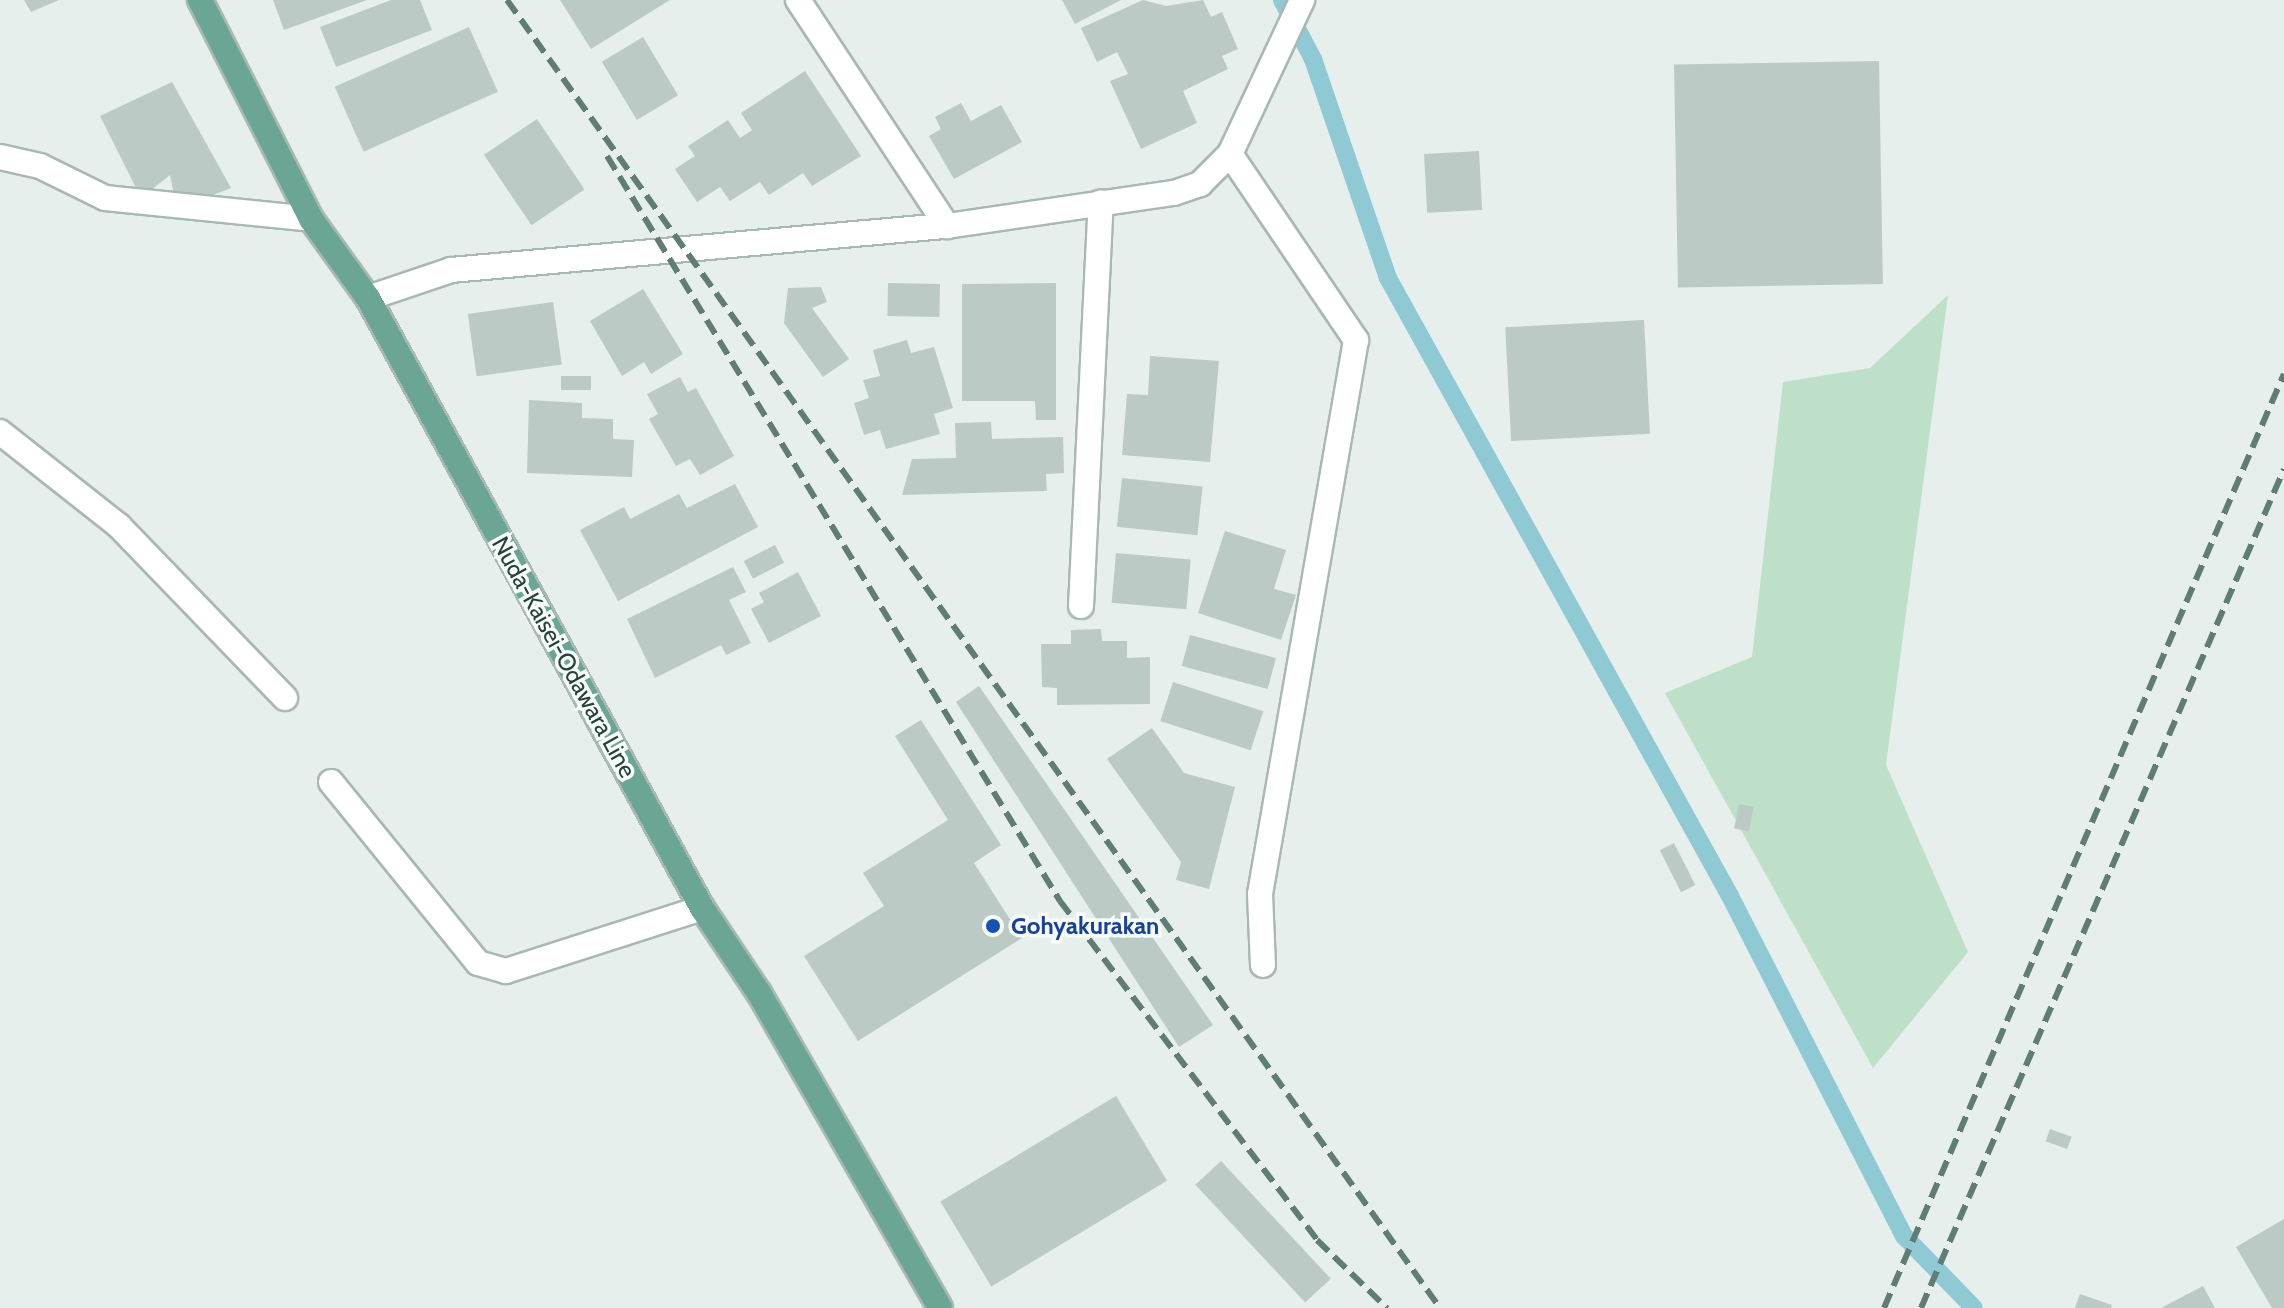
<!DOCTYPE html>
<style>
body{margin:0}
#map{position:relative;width:2284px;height:1308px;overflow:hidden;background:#e6efeb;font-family:Cabin,sans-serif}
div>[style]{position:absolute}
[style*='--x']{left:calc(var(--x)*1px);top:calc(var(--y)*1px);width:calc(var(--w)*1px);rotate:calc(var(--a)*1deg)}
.green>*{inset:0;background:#bfe0c8}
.stream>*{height:18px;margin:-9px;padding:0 9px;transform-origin:9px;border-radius:9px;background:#8ec9d4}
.building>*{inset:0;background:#bbcac4;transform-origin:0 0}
.roads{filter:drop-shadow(2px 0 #a8b8b2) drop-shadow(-2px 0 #a8b8b2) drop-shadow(0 2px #a8b8b2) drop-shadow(0 -2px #a8b8b2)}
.minor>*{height:24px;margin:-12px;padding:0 12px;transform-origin:12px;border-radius:12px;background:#fff}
.major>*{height:24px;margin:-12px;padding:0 12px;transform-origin:12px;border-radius:12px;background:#6aa596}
.rail>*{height:6px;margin-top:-3px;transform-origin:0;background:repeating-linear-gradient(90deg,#5f7d75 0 16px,transparent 0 24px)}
.dots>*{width:22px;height:22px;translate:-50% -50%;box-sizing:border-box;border:4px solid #f7fbf9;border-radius:50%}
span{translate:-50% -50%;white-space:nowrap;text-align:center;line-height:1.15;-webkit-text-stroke:7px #f7fbf9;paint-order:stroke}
.street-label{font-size:24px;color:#24423a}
.transit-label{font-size:24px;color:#164399;font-weight:700}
.left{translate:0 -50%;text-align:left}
</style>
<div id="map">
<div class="green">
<div style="clip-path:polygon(1948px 295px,1886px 765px,1968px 952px,1873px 1068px,1665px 693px,1752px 657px,1783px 382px,1870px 368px)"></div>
</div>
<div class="stream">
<div style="--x:1282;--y:0;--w:67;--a:62.3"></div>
<div style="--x:1313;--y:59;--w:231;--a:71.1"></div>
<div style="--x:1388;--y:278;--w:706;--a:61.04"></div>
<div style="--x:1730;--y:896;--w:382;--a:62.9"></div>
<div style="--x:1904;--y:1236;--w:100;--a:45.8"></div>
</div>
<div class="building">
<div style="clip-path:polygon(24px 0,59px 0,31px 12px)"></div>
<div style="clip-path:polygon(273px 0,367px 0,284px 30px)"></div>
<div style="clip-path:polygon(391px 0,420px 0,432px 30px,336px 67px,320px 27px)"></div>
<div style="clip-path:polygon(560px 0,670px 0,591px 49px)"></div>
<div style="clip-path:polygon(1062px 0,1121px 0,1075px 24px)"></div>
<div style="clip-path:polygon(1143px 0,1166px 6px,1203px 0,1211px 17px,1222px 12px,1238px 49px,1222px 56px,1228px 69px,1183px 91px,1197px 123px,1141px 149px,1110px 81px,1128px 74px,1117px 52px,1097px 62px,1081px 28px)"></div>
<div style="left:469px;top:27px;width:71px;height:147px;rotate:66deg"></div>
<div style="left:643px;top:37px;width:68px;height:48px;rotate:59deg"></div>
<div style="left:1879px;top:61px;width:223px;height:205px;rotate:89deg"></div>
<div style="clip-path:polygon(805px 71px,861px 156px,812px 186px,803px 173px,769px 195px,760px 182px,730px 201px,720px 187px,697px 202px,675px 169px,695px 156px,688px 146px,728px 120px,740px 138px,752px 130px,741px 113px)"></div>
<div style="clip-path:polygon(172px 82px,231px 188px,177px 209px,170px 175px,141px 198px,100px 116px)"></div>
<div style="clip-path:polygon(961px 103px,971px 121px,1001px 105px,1022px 142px,954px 179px,929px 136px,941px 129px,935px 117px)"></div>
<div style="left:537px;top:119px;width:85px;height:64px;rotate:56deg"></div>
<div style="left:1479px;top:151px;width:59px;height:55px;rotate:87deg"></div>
<div style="left:888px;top:283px;width:52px;height:33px;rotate:1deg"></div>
<div style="clip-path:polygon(1056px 283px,1056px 420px,1036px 420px,1035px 401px,962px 401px,962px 284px)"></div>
<div style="clip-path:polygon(821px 287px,827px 302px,812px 308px,849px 359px,823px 377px,784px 323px,788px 288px)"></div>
<div style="clip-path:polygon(643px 289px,683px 354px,651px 374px,644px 362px,622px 376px,590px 321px)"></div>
<div style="left:553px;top:302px;width:63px;height:86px;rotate:82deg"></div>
<div style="left:1644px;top:320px;width:114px;height:139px;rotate:87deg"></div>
<div style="clip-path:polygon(907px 340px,911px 353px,934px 347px,953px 408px,934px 414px,940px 434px,886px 449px,880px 430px,864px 435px,854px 403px,869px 398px,863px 380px,880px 376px,873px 350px)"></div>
<div style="clip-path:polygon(1150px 356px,1219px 361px,1210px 462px,1122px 455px,1127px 394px,1148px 395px)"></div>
<div style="left:591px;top:376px;width:14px;height:30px;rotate:90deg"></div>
<div style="clip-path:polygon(680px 377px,688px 392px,696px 388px,734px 456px,700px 475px,690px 459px,676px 466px,649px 419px,658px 414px,647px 394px)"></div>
<div style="clip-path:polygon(529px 400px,582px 403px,582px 418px,613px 419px,613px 439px,634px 440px,632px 477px,527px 473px)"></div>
<div style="clip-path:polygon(991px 422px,992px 439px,1063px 437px,1064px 473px,1046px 474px,1047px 491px,902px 495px,912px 459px,956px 458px,955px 423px)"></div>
<div style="left:1122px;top:478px;width:81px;height:49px;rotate:6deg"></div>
<div style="clip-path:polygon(735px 484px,758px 527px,618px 601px,580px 530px,624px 507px,630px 519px,679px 494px,687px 508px)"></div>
<div style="clip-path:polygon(1225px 531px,1286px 550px,1274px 589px,1296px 595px,1281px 640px,1198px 613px)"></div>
<div style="left:775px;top:545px;width:20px;height:35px;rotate:63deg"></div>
<div style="left:1116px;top:553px;width:75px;height:50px;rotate:5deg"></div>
<div style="clip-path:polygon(733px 567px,746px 592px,729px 600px,751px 643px,726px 655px,721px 645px,655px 678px,627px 619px)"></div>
<div style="clip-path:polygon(798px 572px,821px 616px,769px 643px,751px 609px,764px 602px,759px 593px)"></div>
<div style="clip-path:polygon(1101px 629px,1102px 641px,1127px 641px,1127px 658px,1150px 657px,1150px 704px,1057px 705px,1057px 688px,1042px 687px,1041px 644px,1071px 644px,1071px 630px)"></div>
<div style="left:1190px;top:635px;width:89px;height:32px;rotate:15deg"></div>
<div style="left:1173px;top:682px;width:95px;height:41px;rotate:18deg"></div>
<div style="clip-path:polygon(979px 686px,1213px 1025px,1179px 1047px,956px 702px)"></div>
<div style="clip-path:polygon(921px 720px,1001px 845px,974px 863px,1022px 938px,858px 1041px,804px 956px,884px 906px,863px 873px,948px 820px,895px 736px)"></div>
<div style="clip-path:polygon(1152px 728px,1184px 773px,1235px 787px,1209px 889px,1176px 880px,1181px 862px,1107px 759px)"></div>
<div style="left:1739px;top:804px;width:15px;height:25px;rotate:11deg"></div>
<div style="left:1674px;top:843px;width:47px;height:16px;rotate:63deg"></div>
<div style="left:1116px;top:1096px;width:99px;height:205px;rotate:59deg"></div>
<div style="left:2050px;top:1129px;width:23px;height:13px;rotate:20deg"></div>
<div style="left:1221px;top:1161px;width:161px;height:35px;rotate:47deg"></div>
<div style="clip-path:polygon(2284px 1219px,2284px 1308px,2272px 1308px,2236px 1247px)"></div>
<div style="clip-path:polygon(2203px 1286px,2215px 1308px,2161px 1308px)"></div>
<div style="clip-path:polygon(2080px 1294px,2112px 1305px,2111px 1308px,2075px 1308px)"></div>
</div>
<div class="roads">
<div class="minor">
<div style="--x:798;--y:0;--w:271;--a:56.6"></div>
<div style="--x:1230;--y:154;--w:225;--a:55.9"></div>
<div style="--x:1356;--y:340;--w:562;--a:99.83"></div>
<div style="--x:1260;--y:894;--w:71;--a:87.6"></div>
<div style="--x:0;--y:157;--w:41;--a:12.7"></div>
<div style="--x:40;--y:166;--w:72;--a:26.2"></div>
<div style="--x:105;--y:198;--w:207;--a:5.8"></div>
<div style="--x:368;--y:298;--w:88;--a:-18.6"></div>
<div style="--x:451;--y:270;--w:498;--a:-5.1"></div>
<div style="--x:947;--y:226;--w:229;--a:-8.3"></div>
<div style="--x:1174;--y:193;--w:28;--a:-19"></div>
<div style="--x:1200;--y:184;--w:42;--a:-45"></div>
<div style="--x:1230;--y:154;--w:170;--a:-64.9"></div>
<div style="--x:0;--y:432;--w:152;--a:38.3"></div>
<div style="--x:119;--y:526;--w:239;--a:46"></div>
<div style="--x:1081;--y:606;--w:404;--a:-87.2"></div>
<div style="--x:331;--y:782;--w:233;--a:50.9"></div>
<div style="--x:478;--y:963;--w:29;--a:16"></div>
<div style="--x:506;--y:971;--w:206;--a:-17.8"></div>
</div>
<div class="major">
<div style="--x:200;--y:0;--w:246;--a:63.1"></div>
<div style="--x:311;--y:219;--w:97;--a:54.2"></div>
<div style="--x:368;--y:298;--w:695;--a:61.3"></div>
<div style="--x:702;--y:908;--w:102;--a:56.2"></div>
<div style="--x:759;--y:993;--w:363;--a:60.1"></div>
</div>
</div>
<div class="rail">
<div style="--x:507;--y:0;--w:1607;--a:54.5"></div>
<div style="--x:607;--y:156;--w:872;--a:58.7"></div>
<div style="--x:1060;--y:901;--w:425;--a:52.8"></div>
<div style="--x:1317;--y:1240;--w:98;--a:44.2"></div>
<div style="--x:1884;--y:1308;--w:1016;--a:-66.82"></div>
<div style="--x:1921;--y:1308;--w:914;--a:-66.6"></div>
</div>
<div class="dots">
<div style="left:993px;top:926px;background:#1a4fb4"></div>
</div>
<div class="street-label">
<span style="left:564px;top:657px;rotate:61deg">Nuda-Kaisei-Odawara Line</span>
</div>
<div class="transit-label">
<span class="left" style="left:1011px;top:926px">Gohyakurakan</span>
</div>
</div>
